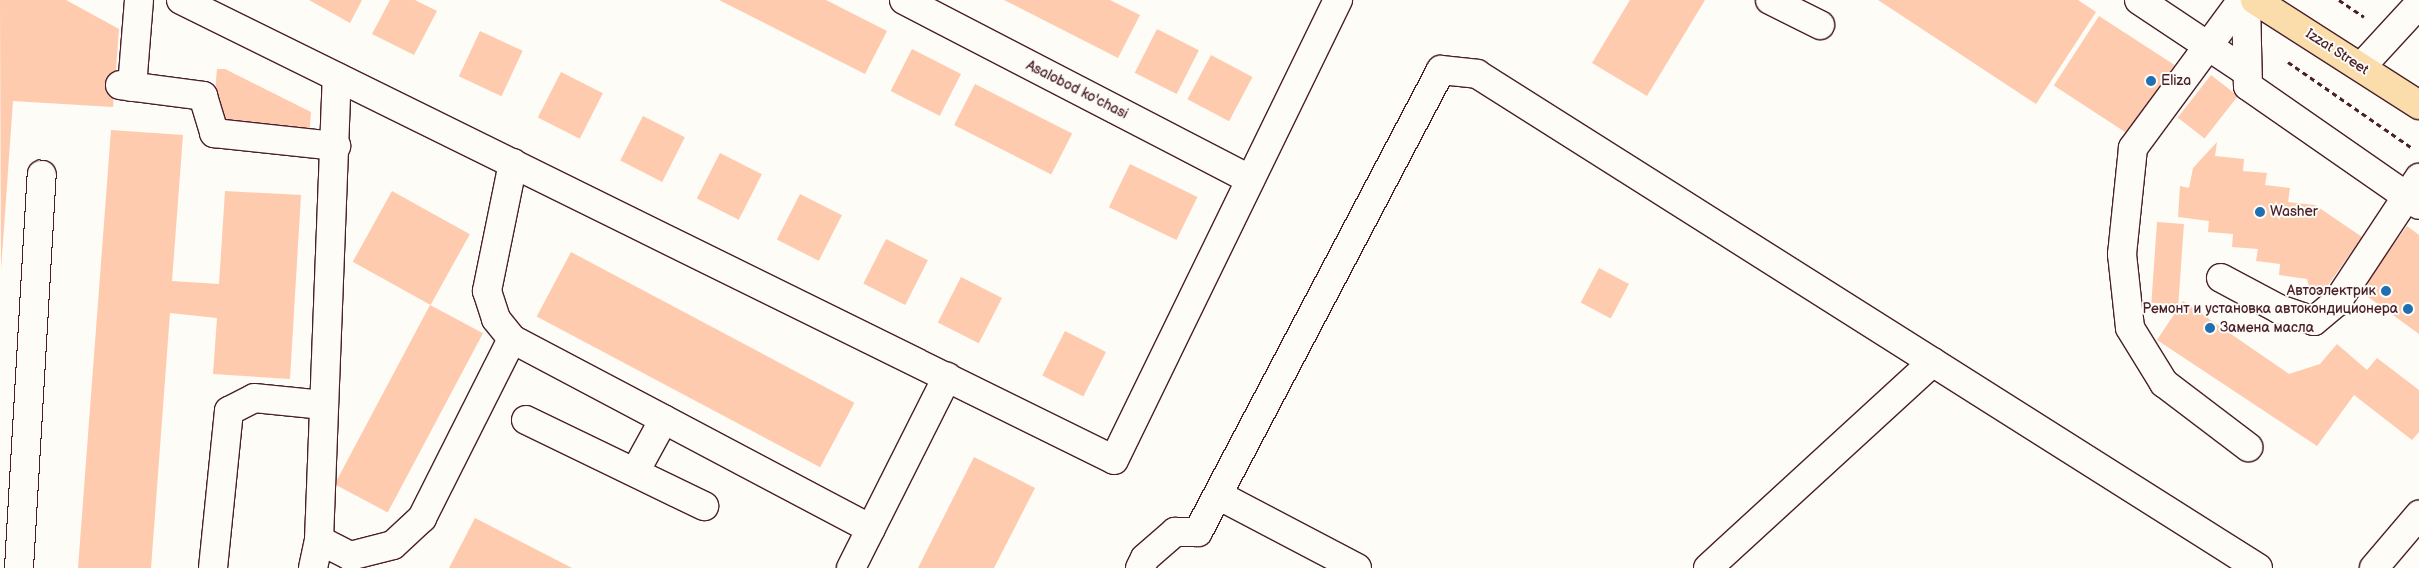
<!DOCTYPE html>
<meta charset="utf-8">
<style>
body{margin:0}
#map{position:relative;width:2419px;height:568px;overflow:hidden;background:#fdfcf7;font-family:"Balsamiq Sans",sans-serif}
div>[style]{position:absolute}
[style*='--x']{left:calc(var(--x)*1px);top:calc(var(--y)*1px);width:calc(var(--w)*1px);rotate:calc(var(--a)*1deg)}
.building>*{inset:0;background:#fecbae;transform-origin:0 0}
.path>*{height:3px;margin-top:-1.5px;transform-origin:0;background:repeating-linear-gradient(90deg,#4a1f2b 0 5px,transparent 0 9px)}
.roads{filter:drop-shadow(1px 0 #4a1f2b) drop-shadow(-1px 0 #4a1f2b) drop-shadow(0 1px #4a1f2b) drop-shadow(0 -1px #4a1f2b)}
.minor>*{height:28px;margin:-14px;padding:0 14px;transform-origin:14px;border-radius:14px;background:#fdfcf7}
.major>*{height:28px;margin:-14px;padding:0 14px;transform-origin:14px;border-radius:14px;background:#faddab}
.dots>*{width:14px;height:14px;translate:-50% -50%;box-sizing:border-box;border:2px solid #fdfcf7;border-radius:50%}
span{translate:-50% -50%;white-space:nowrap;text-align:center;line-height:1.15;-webkit-text-stroke:4px #fdfcf7;paint-order:stroke}
.street-label{font-size:14px;color:#4a1f2b}
.poi-label{font-size:14px;color:#4a1f2b}
.left{translate:0 -50%;text-align:left}
.right{translate:-100% -50%;text-align:right}
</style>
<div id="map">
<div class="building">
<div style="clip-path:polygon(0 0,66px 0,119px 29px,113px 107px,13px 101px,1px 270px)"></div>
<div style="clip-path:polygon(309px 0,362px 0,350px 23px)"></div>
<div style="clip-path:polygon(390px 0,415px 0,437px 11px,414px 55px,372px 34px)"></div>
<div style="clip-path:polygon(719px 0,826px 0,887px 31px,865px 74px)"></div>
<div style="clip-path:polygon(1004px 0,1110px 0,1140px 15px,1118px 58px)"></div>
<div style="clip-path:polygon(1630px 0,1705px 0,1647px 96px,1592px 63px)"></div>
<div style="clip-path:polygon(1878px 0,2078px 0,2096px 12px,2036px 104px)"></div>
<div style="left:2099px;top:16px;width:90px;height:83px;rotate:33deg"></div>
<div style="left:1157px;top:29px;width:47px;height:49px;rotate:27deg"></div>
<div style="left:480px;top:31px;width:47px;height:50px;rotate:25deg"></div>
<div style="left:912px;top:49px;width:55px;height:47px;rotate:27deg"></div>
<div style="left:1211px;top:55px;width:47px;height:50px;rotate:28deg"></div>
<div style="clip-path:polygon(217px 69px,225px 69px,311px 112px,309px 139px,220px 127px,213px 116px)"></div>
<div style="left:561px;top:72px;width:47px;height:51px;rotate:27deg"></div>
<div style="left:2211px;top:75px;width:34px;height:54px;rotate:38deg"></div>
<div style="left:975px;top:84px;width:109px;height:46px;rotate:27deg"></div>
<div style="left:643px;top:116px;width:47px;height:50px;rotate:27deg"></div>
<div style="clip-path:polygon(111px 130px,183px 135px,172px 281px,219px 284px,225px 191px,301px 195px,290px 379px,213px 374px,217px 318px,170px 313px,151px 568px,78px 568px)"></div>
<div style="clip-path:polygon(2217px 142px,2215px 156px,2244px 159px,2243px 171px,2267px 173px,2265px 185px,2290px 188px,2288px 202px,2315px 205px,2362px 237px,2326px 288px,2317px 291px,2309px 287px,2307px 279px,2279px 275px,2280px 264px,2256px 261px,2258px 249px,2232px 247px,2233px 234px,2208px 232px,2209px 221px,2178px 217px,2180px 186px,2189px 188px,2193px 168px)"></div>
<div style="left:720px;top:153px;width:47px;height:51px;rotate:27deg"></div>
<div style="left:1130px;top:164px;width:75px;height:48px;rotate:26deg"></div>
<div style="left:392px;top:191px;width:89px;height:81px;rotate:29deg"></div>
<div style="left:800px;top:194px;width:47px;height:51px;rotate:27deg"></div>
<div style="left:2157px;top:222px;width:27px;height:81px;rotate:4deg"></div>
<div style="clip-path:polygon(2407px 226px,2419px 235px,2419px 334px,2360px 291px)"></div>
<div style="left:886px;top:239px;width:47px;height:50px;rotate:27deg"></div>
<div style="left:571px;top:252px;width:321px;height:73px;rotate:28deg"></div>
<div style="left:1599px;top:268px;width:34px;height:39px;rotate:28deg"></div>
<div style="left:961px;top:277px;width:46px;height:51px;rotate:27deg"></div>
<div style="clip-path:polygon(2183px 301px,2289px 374px,2320px 364px,2337px 344px,2367px 370px,2377px 358px,2419px 390px,2419px 432px,2412px 440px,2354px 395px,2317px 446px,2157px 340px)"></div>
<div style="left:430px;top:305px;width:60px;height:203px;rotate:28deg"></div>
<div style="left:1065px;top:331px;width:46px;height:50px;rotate:27deg"></div>
<div style="clip-path:polygon(974px 457px,1035px 488px,994px 568px,918px 568px)"></div>
<div style="clip-path:polygon(475px 518px,572px 568px,449px 568px)"></div>
</div>
<div class="path">
<div style="--x:2339;--y:0;--w:30;--a:34"></div>
<div style="--x:2288;--y:62;--w:151;--a:34.7"></div>
</div>
<div class="roads">
<div class="minor">
<div style="--x:181;--y:0;--w:1040;--a:26.24"></div>
<div style="--x:1114;--y:460;--w:512;--a:-64.04"></div>
<div style="--x:904;--y:0;--w:390;--a:27.4"></div>
<div style="--x:1770;--y:0;--w:56;--a:26.6"></div>
<div style="--x:2139;--y:0;--w:130;--a:33.7"></div>
<div style="--x:2242;--y:0;--w:184;--a:126.4"></div>
<div style="--x:2133;--y:148;--w:107;--a:95.9"></div>
<div style="--x:2122;--y:254;--w:74;--a:83.8"></div>
<div style="--x:2130;--y:328;--w:65;--a:58.3"></div>
<div style="--x:2164;--y:383;--w:106;--a:37.3"></div>
<div style="--x:2246;--y:0;--w:86;--a:88.7"></div>
<div style="--x:2248;--y:86;--w:208;--a:34.8"></div>
<div style="--x:2361;--y:67;--w:86;--a:-47.4"></div>
<div style="--x:120;--y:85;--w:84;--a:7.5"></div>
<div style="--x:203;--y:96;--w:39;--a:73"></div>
<div style="--x:214;--y:133;--w:123;--a:6.1"></div>
<div style="--x:132;--y:87;--w:87;--a:-85.4"></div>
<div style="--x:513;--y:163;--w:131;--a:101.5"></div>
<div style="--x:487;--y:291;--w:29;--a:72"></div>
<div style="--x:496;--y:319;--w:26;--a:51"></div>
<div style="--x:512;--y:339;--w:406;--a:27.9"></div>
<div style="--x:2221;--y:278;--w:66;--a:28.1"></div>
<div style="--x:2279;--y:309;--w:37;--a:19"></div>
<div style="--x:2314;--y:321;--w:30;--a:-40"></div>
<div style="--x:2337;--y:302;--w:149;--a:-56.5"></div>
<div style="--x:526;--y:420;--w:198;--a:25.8"></div>
<div style="--x:635;--y:472;--w:60;--a:-61.3"></div>
<div style="--x:1218;--y:495;--w:157;--a:27.7"></div>
<div style="--x:319;--y:540;--w:35;--a:27"></div>
<div style="--x:350;--y:556;--w:44;--a:-14.3"></div>
<div style="--x:393;--y:545;--w:40;--a:-43"></div>
<div style="--x:422;--y:518;--w:200;--a:-63.3"></div>
<div style="--x:19;--y:568;--w:394;--a:-86.7"></div>
<div style="--x:213;--y:568;--w:158;--a:-84.2"></div>
<div style="--x:229;--y:411;--w:28;--a:-27"></div>
<div style="--x:254;--y:398;--w:70;--a:5.7"></div>
<div style="--x:313;--y:568;--w:29;--a:-78"></div>
<div style="--x:319;--y:540;--w:463;--a:-87.8"></div>
<div style="--x:851;--y:568;--w:214;--a:-63.3"></div>
<div style="--x:1140;--y:568;--w:11;--a:-63"></div>
<div style="--x:1145;--y:558;--w:40;--a:-41"></div>
<div style="--x:1175;--y:532;--w:23;--a:0"></div>
<div style="--x:1198;--y:532;--w:522;--a:-62.26"></div>
<div style="--x:1441;--y:70;--w:36;--a:6"></div>
<div style="--x:1477;--y:74;--w:924;--a:32.31"></div>
<div style="--x:1708;--y:568;--w:305;--a:-42.5"></div>
<div style="--x:2374;--y:568;--w:70;--a:-49.7"></div>
</div>
<div class="major">
<div style="--x:2255;--y:0;--w:195;--a:32.6"></div>
</div>
</div>
<div class="dots">
<div style="left:2151px;top:81px;background:#1f6fb2"></div>
<div style="left:2260px;top:212px;background:#1f6fb2"></div>
<div style="left:2386px;top:291px;background:#1f6fb2"></div>
<div style="left:2408px;top:309px;background:#1f6fb2"></div>
<div style="left:2210px;top:328px;background:#1f6fb2"></div>
</div>
<div class="street-label">
<span style="left:2337px;top:52px;rotate:33deg">Izzat Street</span>
<span style="left:1077px;top:90px;rotate:27deg">Asalobod ko'chasi</span>
</div>
<div class="poi-label">
<span class="left" style="left:2161px;top:81px">Eliza</span>
<span class="left" style="left:2270px;top:212px">Washer</span>
<span class="right" style="left:2376px;top:291px">Автоэлектрик</span>
<span class="right" style="left:2398px;top:309px">Ремонт и установка автокондиционера</span>
<span class="left" style="left:2220px;top:328px">Замена масла</span>
</div>
</div>
